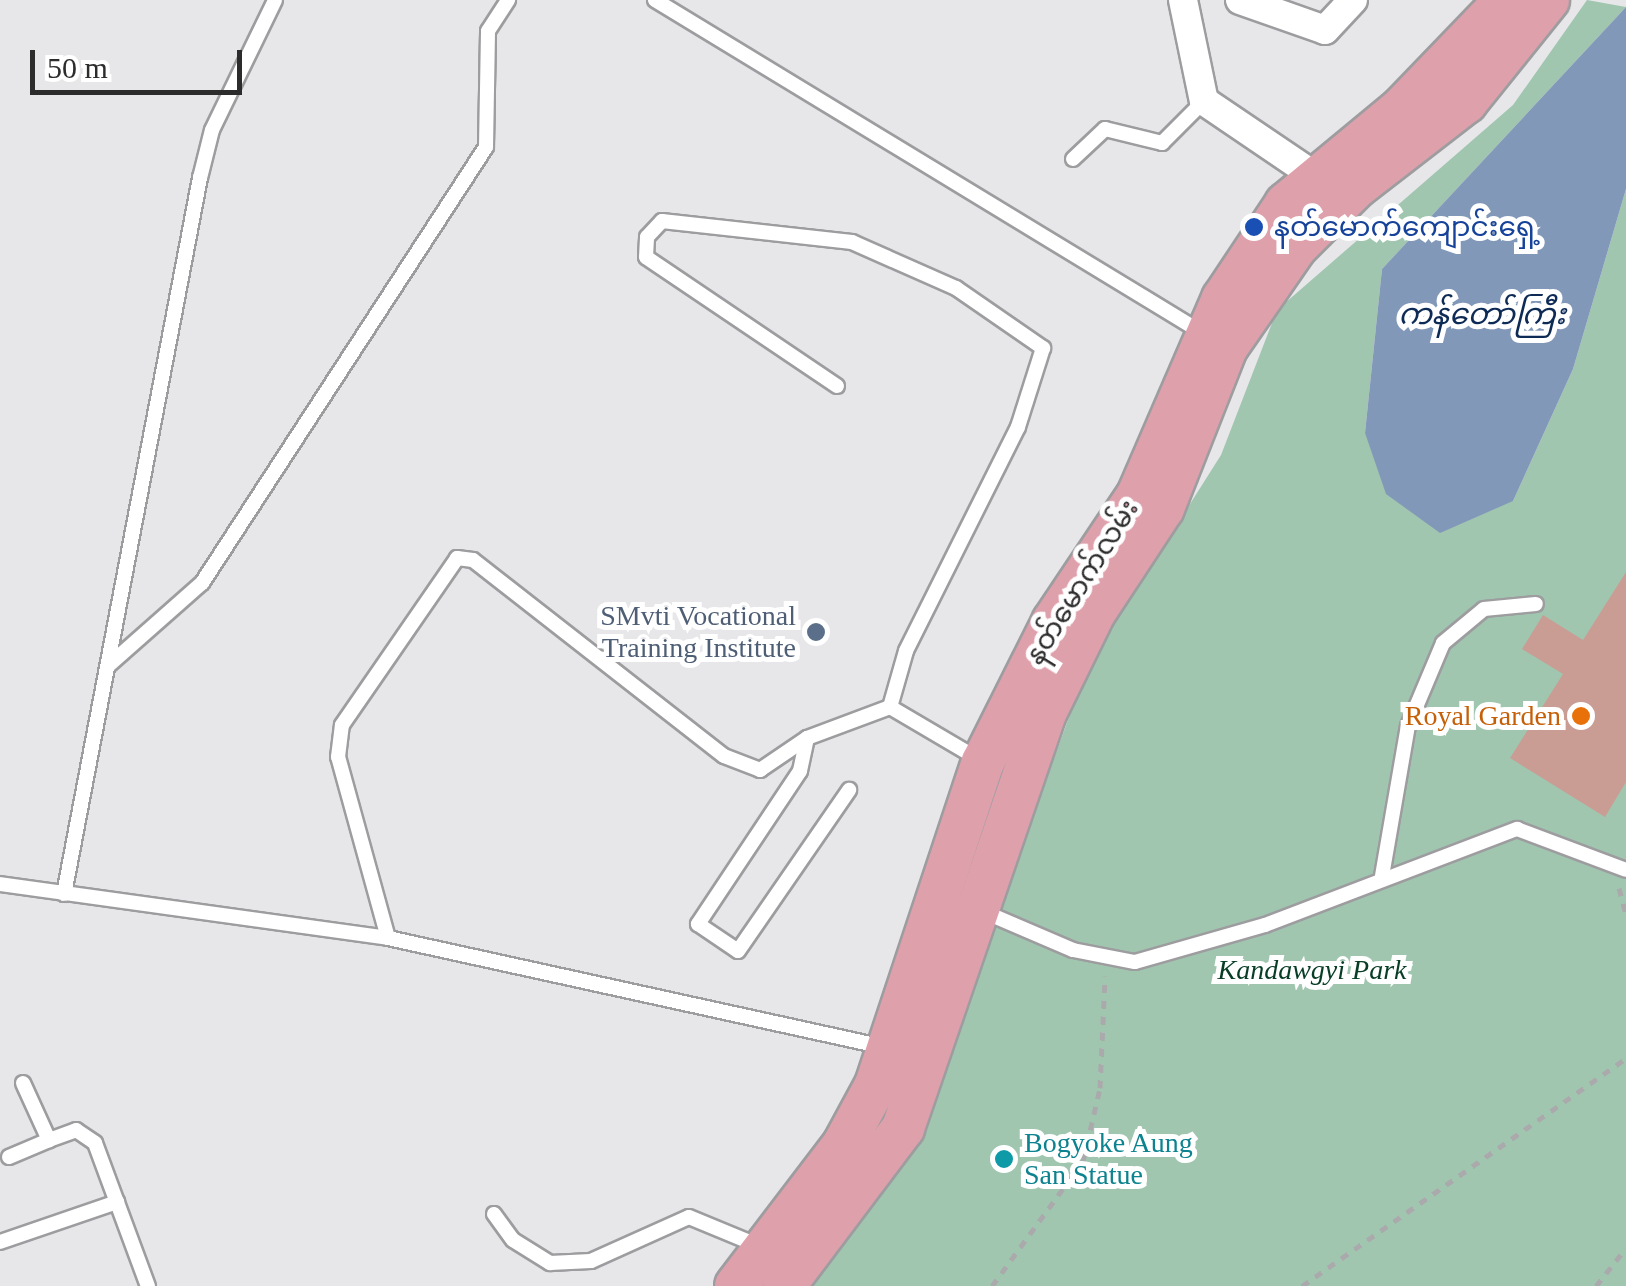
<!DOCTYPE html>
<meta charset="utf-8">
<style>
body{margin:0}
#map{position:relative;width:1626px;height:1286px;overflow:hidden;background:#e7e7ea;font-family:"Times New Roman","Noto Sans Myanmar",serif}
div>[style]{position:absolute}
[style*='--x']{left:calc(var(--x)*1px);top:calc(var(--y)*1px);width:calc(var(--w)*1px);rotate:calc(var(--a)*1deg)}
.green>*{inset:0;background:#a1c6b0}
.water>*{inset:0;background:#8298b9}
.building>*{inset:0;background:#c99d93}
.path>*{height:5px;margin-top:-2.5px;transform-origin:0;background:repeating-linear-gradient(90deg,#aaaaac 0 8px,transparent 0 16px)}
.roads{filter:drop-shadow(2px 0 #9d9da0) drop-shadow(-2px 0 #9d9da0) drop-shadow(0 2px #9d9da0) drop-shadow(0 -2px #9d9da0)}
.lane>*{height:14px;margin:-7px;padding:0 7px;transform-origin:7px;border-radius:7px;background:#fff}
.street>*{height:28px;margin:-14px;padding:0 14px;transform-origin:14px;border-radius:14px;background:#fff}
.primary>*{height:42px;margin:-21px;padding:0 21px;transform-origin:21px;border-radius:21px;background:#dea0ab}
.dots>*{width:28px;height:28px;translate:-50% -50%;box-sizing:border-box;border:5px solid #fff;border-radius:50%}
span{translate:-50% -50%;white-space:nowrap;text-align:center;line-height:1.15;-webkit-text-stroke:10px #fff;paint-order:stroke}
.transit-label{font-size:28px;color:#164399}
.left{translate:0 -50%;text-align:left}
.street-label{font-size:28px;color:#2c2c2d}
.service-label{font-size:28px;color:#4e5e75}
.right{translate:-100% -50%;text-align:right}
.food-label{font-size:28px;color:#c56008}
.park-label{font-size:28px;color:#083d26;font-style:italic}
.culture-label{font-size:28px;color:#0d838f}
.water-label{font-size:30px;color:#0e2b56;font-style:italic}
.scale{position:absolute;left:30px;top:50px;width:212px;height:45px;box-sizing:border-box;border:5px solid #2c2c2d;border-top:0;padding-left:12px;font-size:30px;line-height:35px;white-space:nowrap;color:#2c2c2d;-webkit-text-stroke:8px #fff;paint-order:stroke}
</style>
<div id="map">
<div class="green">
<div style="clip-path:polygon(1587px 0,1626px 7px,1382px 269px,1365px 433px,1513px 501px,1573px 369px,1626px 189px,1626px 1286px,807px 1286px,907px 1161px,1088px 665px,1221px 455px,1277px 310px,1513px 105px)"></div>
</div>
<div class="water">
<div style="clip-path:polygon(1626px 7px,1626px 189px,1573px 369px,1513px 501px,1440px 533px,1386px 494px,1365px 433px,1382px 269px)"></div>
</div>
<div class="building">
<div style="clip-path:polygon(1626px 572px,1626px 782px,1605px 817px,1510px 758px,1563px 674px,1522px 649px,1543px 615px,1583px 640px)"></div>
</div>
<div class="path">
<div style="--x:1619;--y:888;--w:27;--a:75"></div>
<div style="--x:992;--y:1286;--w:155;--a:-53.9"></div>
<div style="--x:1083;--y:1161;--w:75;--a:-76.9"></div>
<div style="--x:1100;--y:1088;--w:112;--a:-87.4"></div>
<div style="--x:1302;--y:1286;--w:396;--a:-35.1"></div>
<div style="--x:1596;--y:1286;--w:48;--a:-51.7"></div>
</div>
<div class="roads">
<div class="lane">
<div style="--x:655;--y:0;--w:639;--a:31.3"></div>
<div style="--x:1073;--y:159;--w:44;--a:-43.2"></div>
<div style="--x:1105;--y:129;--w:59;--a:13.8"></div>
<div style="--x:1162;--y:143;--w:59;--a:-45"></div>
<div style="--x:837;--y:386;--w:230;--a:-146"></div>
<div style="--x:646;--y:257;--w:20;--a:-87"></div>
<div style="--x:647;--y:237;--w:22;--a:-47"></div>
<div style="--x:662;--y:221;--w:191;--a:6.3"></div>
<div style="--x:852;--y:242;--w:114;--a:23.9"></div>
<div style="--x:956;--y:288;--w:106;--a:34.6"></div>
<div style="--x:1043;--y:348;--w:83;--a:107.6"></div>
<div style="--x:1018;--y:427;--w:250;--a:116.6"></div>
<div style="--x:906;--y:651;--w:58;--a:105.9"></div>
<div style="--x:890;--y:707;--w:104;--a:30.5"></div>
<div style="--x:110;--y:664;--w:123;--a:-41.4"></div>
<div style="--x:202;--y:583;--w:520;--a:-56.92"></div>
<div style="--x:486;--y:147;--w:116;--a:-89"></div>
<div style="--x:488;--y:31;--w:37;--a:-57"></div>
<div style="--x:807;--y:738;--w:34;--a:102"></div>
<div style="--x:800;--y:771;--w:184;--a:123.7"></div>
<div style="--x:698;--y:924;--w:48;--a:34"></div>
<div style="--x:738;--y:951;--w:196;--a:-55.4"></div>
<div style="--x:1382;--y:876;--w:152;--a:-80.2"></div>
<div style="--x:1408;--y:726;--w:90;--a:-67.1"></div>
<div style="--x:1443;--y:643;--w:53;--a:-39.7"></div>
<div style="--x:1484;--y:609;--w:52;--a:-5.5"></div>
<div style="--x:0;--y:884;--w:392;--a:7.9"></div>
<div style="--x:388;--y:938;--w:508;--a:12.39"></div>
<div style="--x:64;--y:894;--w:729;--a:-79.25"></div>
<div style="--x:200;--y:178;--w:49;--a:-76"></div>
<div style="--x:212;--y:130;--w:144;--a:-64.1"></div>
<div style="--x:982;--y:911;--w:99;--a:23.2"></div>
<div style="--x:1073;--y:950;--w:63;--a:11"></div>
<div style="--x:1135;--y:962;--w:135;--a:-15.9"></div>
<div style="--x:1265;--y:925;--w:270;--a:-20.9"></div>
<div style="--x:1517;--y:829;--w:116;--a:20.6"></div>
<div style="--x:388;--y:938;--w:188;--a:-105.4"></div>
<div style="--x:338;--y:757;--w:32;--a:-83"></div>
<div style="--x:342;--y:725;--w:203;--a:-55.4"></div>
<div style="--x:457;--y:558;--w:16;--a:7"></div>
<div style="--x:473;--y:560;--w:318;--a:38"></div>
<div style="--x:724;--y:756;--w:39;--a:21"></div>
<div style="--x:760;--y:770;--w:57;--a:-34.2"></div>
<div style="--x:807;--y:738;--w:89;--a:-20.5"></div>
<div style="--x:23;--y:1083;--w:63;--a:65.5"></div>
<div style="--x:49;--y:1140;--w:29;--a:-20"></div>
<div style="--x:76;--y:1130;--w:23;--a:34"></div>
<div style="--x:95;--y:1143;--w:153;--a:69.7"></div>
<div style="--x:9;--y:1157;--w:43;--a:-23"></div>
<div style="--x:494;--y:1214;--w:32;--a:54"></div>
<div style="--x:513;--y:1240;--w:44;--a:31.9"></div>
<div style="--x:550;--y:1263;--w:41;--a:-2.8"></div>
<div style="--x:591;--y:1261;--w:107;--a:-24.2"></div>
<div style="--x:689;--y:1217;--w:76;--a:22.5"></div>
<div style="--x:0;--y:1242;--w:124;--a:-18.9"></div>
</div>
<div class="street">
<div style="--x:1183;--y:0;--w:103;--a:78.3"></div>
<div style="--x:1204;--y:101;--w:150;--a:34.1"></div>
<div style="--x:1240;--y:0;--w:90;--a:19.4"></div>
<div style="--x:1325;--y:30;--w:41;--a:-47"></div>
</div>
<div class="primary">
<div style="--x:736;--y:1286;--w:178;--a:-52.7"></div>
<div style="--x:844;--y:1144;--w:67;--a:-61.5"></div>
<div style="--x:876;--y:1085;--w:340;--a:-71.7"></div>
<div style="--x:983;--y:762;--w:157;--a:-63.4"></div>
<div style="--x:1053;--y:622;--w:153;--a:-56.2"></div>
<div style="--x:1138;--y:495;--w:214;--a:-66.6"></div>
<div style="--x:1223;--y:299;--w:114;--a:-56.4"></div>
<div style="--x:1286;--y:204;--w:149;--a:-39.6"></div>
<div style="--x:1401;--y:109;--w:151;--a:-46.1"></div>
<div style="--x:784;--y:1286;--w:198;--a:-53"></div>
<div style="--x:903;--y:1128;--w:439;--a:-71.1"></div>
<div style="--x:1045;--y:713;--w:111;--a:-63.9"></div>
<div style="--x:1094;--y:613;--w:126;--a:-56.7"></div>
<div style="--x:1163;--y:508;--w:172;--a:-68.5"></div>
<div style="--x:1226;--y:348;--w:123;--a:-55.3"></div>
<div style="--x:1296;--y:247;--w:85;--a:-45"></div>
<div style="--x:1356;--y:187;--w:139;--a:-37.7"></div>
<div style="--x:1466;--y:102;--w:131;--a:-51.2"></div>
</div>
</div>
<div class="dots">
<div style="left:1254px;top:227px;background:#1a4fb4"></div>
<div style="left:816px;top:632px;background:#5c6f8a"></div>
<div style="left:1581px;top:716px;background:#e8710a"></div>
<div style="left:1004px;top:1159px;background:#0f9aa8"></div>
</div>
<div class="transit-label">
<span class="left" style="left:1274px;top:227px">နတ်မောက်ကျောင်းရှေ့</span>
</div>
<div class="street-label">
<span style="left:1082px;top:582px;rotate:-58deg">နတ်မောက်လမ်း</span>
</div>
<div class="service-label">
<span class="right" style="left:796px;top:632px">SMvti Vocational<br>Training Institute</span>
</div>
<div class="food-label">
<span class="right" style="left:1561px;top:716px">Royal Garden</span>
</div>
<div class="park-label">
<span style="left:1312px;top:970px">Kandawgyi Park</span>
</div>
<div class="culture-label">
<span class="left" style="left:1024px;top:1159px">Bogyoke Aung<br>San Statue</span>
</div>
<div class="water-label">
<span style="left:1482px;top:314px">ကန်တော်ကြီး</span>
</div>
<div class="scale">50 m</div>
</div>
